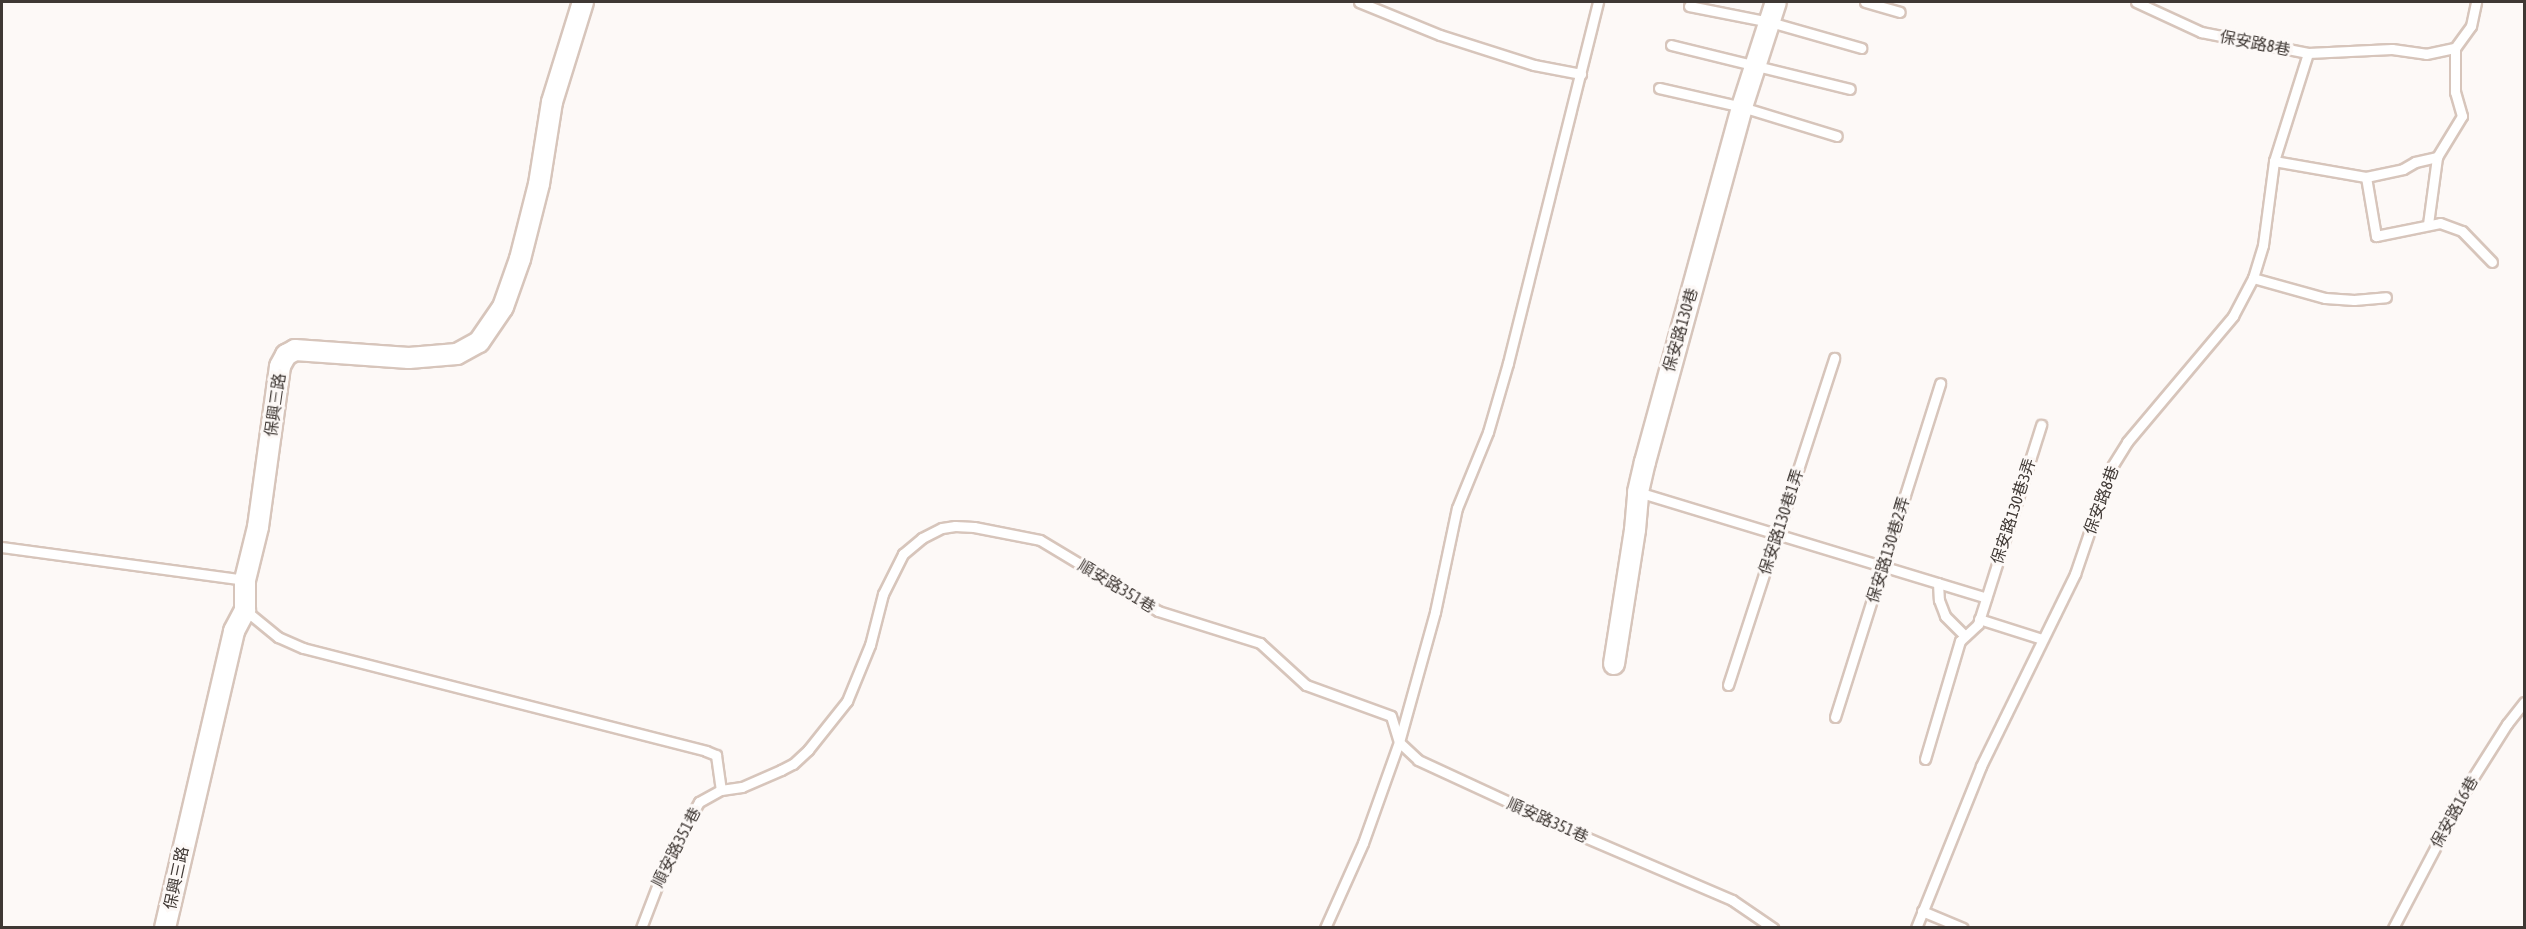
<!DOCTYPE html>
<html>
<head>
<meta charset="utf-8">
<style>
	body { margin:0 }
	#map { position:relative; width:2526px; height:929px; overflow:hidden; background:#fdf9f7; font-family:"Asap Condensed","Noto Sans TC",sans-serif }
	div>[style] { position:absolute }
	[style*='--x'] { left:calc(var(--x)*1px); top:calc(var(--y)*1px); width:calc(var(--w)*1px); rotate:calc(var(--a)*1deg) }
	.roads { filter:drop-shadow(2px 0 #d7c5bb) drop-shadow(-2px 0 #d7c5bb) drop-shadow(0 2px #d7c5bb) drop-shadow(0 -2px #d7c5bb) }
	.lane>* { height:9px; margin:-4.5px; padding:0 4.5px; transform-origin:4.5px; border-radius:4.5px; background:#fff }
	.street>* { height:20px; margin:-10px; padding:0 10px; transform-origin:10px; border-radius:10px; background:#fff }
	span { translate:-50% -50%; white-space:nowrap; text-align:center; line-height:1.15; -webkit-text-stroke:6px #fdf9f7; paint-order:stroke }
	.street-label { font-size:16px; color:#3f3834 }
	.frame { position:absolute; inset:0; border:3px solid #3f3834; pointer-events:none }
</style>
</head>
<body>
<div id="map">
	<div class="roads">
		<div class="lane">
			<div style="--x:1359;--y:2;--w:87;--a:22.2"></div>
			<div style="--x:1440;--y:35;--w:99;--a:17.7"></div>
			<div style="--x:1534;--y:65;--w:48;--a:10.8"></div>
			<div style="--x:1865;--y:2;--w:36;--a:16"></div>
			<div style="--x:2136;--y:2;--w:72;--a:24.8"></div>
			<div style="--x:2201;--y:32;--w:109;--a:11.1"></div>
			<div style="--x:2308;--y:53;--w:84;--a:-2.7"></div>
			<div style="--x:2392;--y:49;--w:34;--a:8"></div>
			<div style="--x:2426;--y:54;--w:30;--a:-12"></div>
			<div style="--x:1689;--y:6;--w:83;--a:11.2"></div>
			<div style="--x:1770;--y:22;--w:95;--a:15.9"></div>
			<div style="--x:1671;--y:45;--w:184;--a:13.8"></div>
			<div style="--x:1659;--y:88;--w:85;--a:12.9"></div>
			<div style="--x:1742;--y:107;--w:99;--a:17"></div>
			<div style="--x:2274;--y:161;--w:93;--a:9.9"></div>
			<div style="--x:2366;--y:177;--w:38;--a:-12"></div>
			<div style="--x:2403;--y:169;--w:14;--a:-30"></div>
			<div style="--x:2415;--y:162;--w:23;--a:-13"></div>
			<div style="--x:2366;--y:177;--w:60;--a:80.4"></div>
			<div style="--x:2376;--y:236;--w:65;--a:-11.5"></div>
			<div style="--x:2440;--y:223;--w:23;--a:20"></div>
			<div style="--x:2462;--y:231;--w:43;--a:45.9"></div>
			<div style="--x:2428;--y:224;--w:68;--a:-82.3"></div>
			<div style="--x:2437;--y:157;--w:48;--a:-58.6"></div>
			<div style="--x:2462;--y:116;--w:25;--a:-106"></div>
			<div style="--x:2455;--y:92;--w:44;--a:-90"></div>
			<div style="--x:2455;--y:48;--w:27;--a:-54"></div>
			<div style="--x:2471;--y:26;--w:25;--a:-78"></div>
			<div style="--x:2253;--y:278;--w:75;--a:15.5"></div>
			<div style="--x:2325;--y:298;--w:29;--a:4"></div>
			<div style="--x:2354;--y:300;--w:32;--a:-5"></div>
			<div style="--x:1638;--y:492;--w:364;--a:16.9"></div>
			<div style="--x:2;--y:547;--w:245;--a:7.7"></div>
			<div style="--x:1938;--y:583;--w:17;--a:87"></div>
			<div style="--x:1939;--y:600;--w:17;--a:69"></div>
			<div style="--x:1945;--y:616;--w:28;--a:45"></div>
			<div style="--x:245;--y:610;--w:43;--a:39.3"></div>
			<div style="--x:278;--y:637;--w:27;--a:24"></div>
			<div style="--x:303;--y:648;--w:416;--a:14.3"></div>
			<div style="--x:706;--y:751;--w:11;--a:22"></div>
			<div style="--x:716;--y:755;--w:35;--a:82"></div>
			<div style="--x:1979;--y:619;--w:66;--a:17.6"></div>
			<div style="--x:1728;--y:685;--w:344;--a:-72"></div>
			<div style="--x:1835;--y:717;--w:350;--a:-72.5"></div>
			<div style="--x:1925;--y:759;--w:123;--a:-73.5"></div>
			<div style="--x:1960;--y:641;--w:25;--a:-43"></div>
			<div style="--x:1978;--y:624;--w:209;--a:-72.4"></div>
			<div style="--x:1922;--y:911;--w:44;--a:22.5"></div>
			<div style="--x:641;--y:928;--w:78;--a:-69"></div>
			<div style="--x:669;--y:855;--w:61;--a:-60.5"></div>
			<div style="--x:699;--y:802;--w:25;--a:-29"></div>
			<div style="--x:721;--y:790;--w:21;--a:-8"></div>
			<div style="--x:742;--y:787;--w:43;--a:-23.6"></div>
			<div style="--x:781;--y:770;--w:13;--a:-27"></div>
			<div style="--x:793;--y:764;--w:21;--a:-43"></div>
			<div style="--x:808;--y:750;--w:63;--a:-51.5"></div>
			<div style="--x:847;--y:701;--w:61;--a:-67.7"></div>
			<div style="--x:870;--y:645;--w:53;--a:-75.7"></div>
			<div style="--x:883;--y:594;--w:45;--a:-63.4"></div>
			<div style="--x:903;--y:554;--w:25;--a:-40"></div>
			<div style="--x:922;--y:538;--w:22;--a:-27"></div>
			<div style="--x:942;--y:528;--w:13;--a:-9"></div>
			<div style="--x:955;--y:526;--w:19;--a:3"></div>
			<div style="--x:974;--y:527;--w:67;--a:11.1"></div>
			<div style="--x:1040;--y:540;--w:138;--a:31"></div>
			<div style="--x:1158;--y:611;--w:107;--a:17.4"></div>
			<div style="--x:1260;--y:643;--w:62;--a:42.4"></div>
			<div style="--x:1306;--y:685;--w:90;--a:20"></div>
			<div style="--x:1391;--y:716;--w:27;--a:73"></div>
			<div style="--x:1399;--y:742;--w:26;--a:43"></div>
			<div style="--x:1418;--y:760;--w:176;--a:24.8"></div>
			<div style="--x:1578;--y:834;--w:168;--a:23.2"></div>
			<div style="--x:1732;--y:900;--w:50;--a:34.3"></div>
			<div style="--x:1325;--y:928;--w:93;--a:-65.9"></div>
			<div style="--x:1363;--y:843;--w:107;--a:-70.4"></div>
			<div style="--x:1399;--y:742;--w:135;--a:-74.5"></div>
			<div style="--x:1435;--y:612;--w:106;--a:-78.1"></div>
			<div style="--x:1457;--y:508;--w:82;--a:-67.8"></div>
			<div style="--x:1488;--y:432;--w:72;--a:-73.8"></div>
			<div style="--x:1508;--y:363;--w:372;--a:-76"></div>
			<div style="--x:1916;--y:928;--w:175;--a:-68.1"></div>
			<div style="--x:1981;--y:766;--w:214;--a:-63.9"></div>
			<div style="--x:2075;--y:574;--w:112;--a:-71.2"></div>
			<div style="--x:2111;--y:468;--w:31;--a:-58"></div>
			<div style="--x:2127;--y:442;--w:165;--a:-49.9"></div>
			<div style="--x:2233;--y:316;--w:43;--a:-62.2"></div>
			<div style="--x:2253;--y:278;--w:34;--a:-73"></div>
			<div style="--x:2263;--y:245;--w:85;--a:-82.5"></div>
			<div style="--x:2274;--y:161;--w:113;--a:-72.5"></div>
			<div style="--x:2393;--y:928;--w:159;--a:-62.3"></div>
			<div style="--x:2467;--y:787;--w:75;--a:-57.6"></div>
			<div style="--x:2507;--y:724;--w:28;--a:-52"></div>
		</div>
		<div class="street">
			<div style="--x:1614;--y:664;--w:136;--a:-81.1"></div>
			<div style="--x:1635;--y:530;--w:38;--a:-85"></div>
			<div style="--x:1638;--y:492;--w:31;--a:-77"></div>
			<div style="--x:1645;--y:462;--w:368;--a:-74.7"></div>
			<div style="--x:1742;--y:107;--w:110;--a:-72.1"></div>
			<div style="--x:165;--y:928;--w:305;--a:-76.9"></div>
			<div style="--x:234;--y:631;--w:24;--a:-62"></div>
			<div style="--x:245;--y:610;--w:30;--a:-90"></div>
			<div style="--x:245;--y:580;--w:55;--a:-76.2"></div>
			<div style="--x:258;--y:527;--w:162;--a:-82.2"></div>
			<div style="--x:280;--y:366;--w:13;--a:-61"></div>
			<div style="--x:286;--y:355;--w:10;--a:-29"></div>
			<div style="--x:295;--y:350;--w:114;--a:4"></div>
			<div style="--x:409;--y:358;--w:48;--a:-4.8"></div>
			<div style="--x:457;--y:354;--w:25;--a:-29"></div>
			<div style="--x:479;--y:342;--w:42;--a:-55.6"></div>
			<div style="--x:503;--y:307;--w:51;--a:-70.5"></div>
			<div style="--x:520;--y:259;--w:77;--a:-75.8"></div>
			<div style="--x:539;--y:184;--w:83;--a:-81"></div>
			<div style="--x:552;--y:102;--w:105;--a:-72.8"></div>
		</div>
	</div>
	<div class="street-label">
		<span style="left:2255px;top:43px;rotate:11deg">保安路8巷</span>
		<span style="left:1680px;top:330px;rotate:-74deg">保安路130巷</span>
		<span style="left:275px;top:405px;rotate:-82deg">保興三路</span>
		<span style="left:2101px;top:500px;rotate:-70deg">保安路8巷</span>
		<span style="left:2013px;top:511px;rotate:-72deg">保安路130巷3弄</span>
		<span style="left:1781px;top:522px;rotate:-72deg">保安路130巷1弄</span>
		<span style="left:1888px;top:550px;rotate:-73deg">保安路130巷2弄</span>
		<span style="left:1117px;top:586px;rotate:31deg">順安路351巷</span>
		<span style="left:2454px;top:812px;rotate:-61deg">保安路16巷</span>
		<span style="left:1548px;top:820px;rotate:24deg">順安路351巷</span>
		<span style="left:676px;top:847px;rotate:-63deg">順安路351巷</span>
		<span style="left:176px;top:878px;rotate:-78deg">保興三路</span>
	</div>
	<div class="frame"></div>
</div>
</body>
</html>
